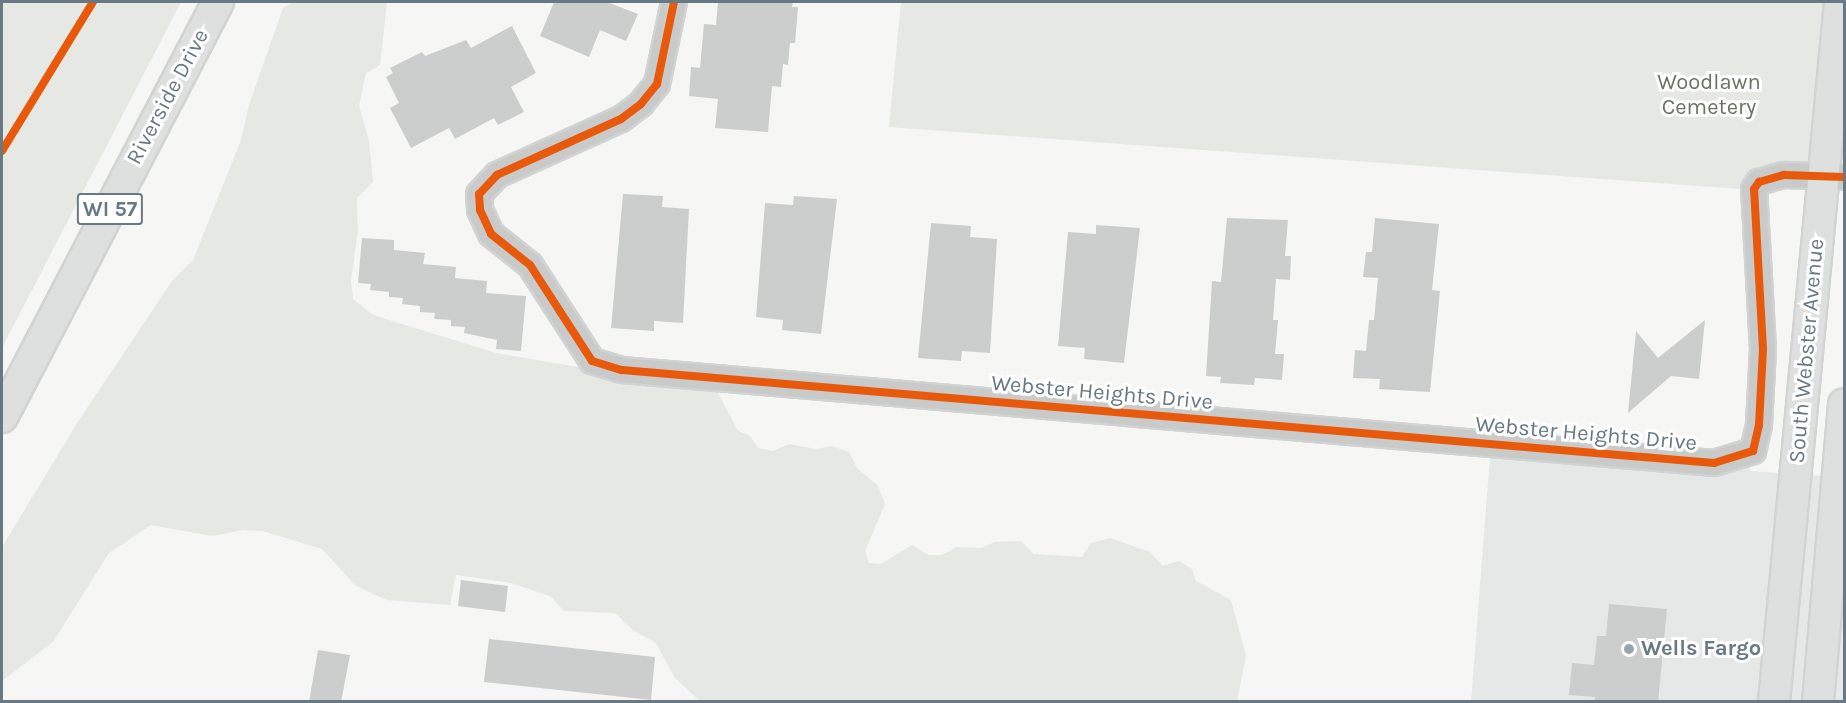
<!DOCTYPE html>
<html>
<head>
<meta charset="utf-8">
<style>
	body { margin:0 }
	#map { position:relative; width:1846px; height:703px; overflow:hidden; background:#f6f6f5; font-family:Karla,sans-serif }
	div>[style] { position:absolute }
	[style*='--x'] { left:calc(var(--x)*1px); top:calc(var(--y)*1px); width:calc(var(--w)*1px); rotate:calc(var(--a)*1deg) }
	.built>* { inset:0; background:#e6e8e8 }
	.green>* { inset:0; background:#e5e8e3 }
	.building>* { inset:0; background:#cccece }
	.roads { filter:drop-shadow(2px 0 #d2d3d3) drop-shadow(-2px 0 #d2d3d3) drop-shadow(0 2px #d2d3d3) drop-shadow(0 -2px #d2d3d3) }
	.minor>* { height:24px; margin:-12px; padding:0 12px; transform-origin:12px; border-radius:12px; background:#c9caca }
	.major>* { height:30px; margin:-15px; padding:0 15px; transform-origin:15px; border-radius:15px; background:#dedfdf }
	.cycleway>* { height:8px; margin:-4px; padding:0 4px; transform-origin:4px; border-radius:4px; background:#e8590c }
	.dots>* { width:16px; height:16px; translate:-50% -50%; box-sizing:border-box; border:3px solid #fff; border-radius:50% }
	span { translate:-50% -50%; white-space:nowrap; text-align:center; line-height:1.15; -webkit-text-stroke:6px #fff; paint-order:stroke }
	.shield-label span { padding:2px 4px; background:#fff; border:2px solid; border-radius:4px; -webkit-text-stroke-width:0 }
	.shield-label { font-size:21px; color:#687983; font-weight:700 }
	.park-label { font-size:22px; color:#677663 }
	.street-label { font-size:22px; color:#687983 }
	.poi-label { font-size:22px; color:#687983; font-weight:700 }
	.left { translate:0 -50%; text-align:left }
	.frame { position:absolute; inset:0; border:3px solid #687983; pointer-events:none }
</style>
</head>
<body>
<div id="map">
	<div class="built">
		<div style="clip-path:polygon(1844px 404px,1844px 701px,1471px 702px,1491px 444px,1742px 454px,1751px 471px,1837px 477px)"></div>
	</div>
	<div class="green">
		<div style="clip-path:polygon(2px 2px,181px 2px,2px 348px)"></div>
		<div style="clip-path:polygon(293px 2px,387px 2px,380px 65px,366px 73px,359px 106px,369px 141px,373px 182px,357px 198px,358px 231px,351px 281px,353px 299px,373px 315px,496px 353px,717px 391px,738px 431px,750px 436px,758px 448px,773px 451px,789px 444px,816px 449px,832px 446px,849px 452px,857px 468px,878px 486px,885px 504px,865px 551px,869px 563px,881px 564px,912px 545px,928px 555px,942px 555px,957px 547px,981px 548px,995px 542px,1021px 541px,1034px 554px,1082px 557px,1091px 543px,1110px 538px,1150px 552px,1163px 566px,1179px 561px,1192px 569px,1196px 581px,1231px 600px,1246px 656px,1237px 701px,700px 701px,675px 678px,656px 643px,634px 631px,615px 613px,564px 611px,550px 596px,511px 583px,456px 575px,450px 605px,387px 600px,356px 586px,322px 549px,263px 531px,243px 530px,212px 536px,151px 525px,109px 553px,53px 642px,2px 681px,2px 547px,81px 417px,172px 281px,193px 260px,241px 140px,249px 105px,283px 8px)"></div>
		<div style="clip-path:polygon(901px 2px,1844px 2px,1836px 163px,1770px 164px,1740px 189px,889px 127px)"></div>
	</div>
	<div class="building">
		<div style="clip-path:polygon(554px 2px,607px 2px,638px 14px,626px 41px,600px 30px,589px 57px,540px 36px)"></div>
		<div style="clip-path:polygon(718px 2px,793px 2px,792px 7px,798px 7px,795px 43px,790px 43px,788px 65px,783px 64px,781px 87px,772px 86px,768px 132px,715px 128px,718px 99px,689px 96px,691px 67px,700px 68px,704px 24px,716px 25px)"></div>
		<div style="clip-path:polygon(512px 26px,536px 73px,511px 87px,524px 112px,498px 125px,494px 118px,455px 139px,449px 128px,411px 148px,390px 108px,399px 103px,386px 77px,393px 73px,390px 68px,422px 52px,425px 56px,466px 40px,471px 48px)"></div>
		<div style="clip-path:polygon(623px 194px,663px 196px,662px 207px,689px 209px,683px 323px,654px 321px,654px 331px,611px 328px)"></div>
		<div style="clip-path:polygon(794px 196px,837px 199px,821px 334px,782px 330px,783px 320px,756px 317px,765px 203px,793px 205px)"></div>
		<div style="clip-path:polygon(1227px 218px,1288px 220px,1285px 256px,1291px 256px,1290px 280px,1276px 279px,1273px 320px,1278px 320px,1275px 354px,1284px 354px,1282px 380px,1255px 378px,1254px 385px,1220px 383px,1221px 377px,1206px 376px,1212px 281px,1221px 282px)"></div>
		<div style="clip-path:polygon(1375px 218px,1439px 224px,1432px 290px,1440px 291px,1430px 392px,1379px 389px,1380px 379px,1353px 378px,1355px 350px,1366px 351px,1369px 320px,1374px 320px,1378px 278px,1363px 277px,1366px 252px,1372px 252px)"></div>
		<div style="clip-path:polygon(931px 223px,971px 226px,970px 237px,997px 239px,990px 353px,962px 351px,961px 361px,918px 358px)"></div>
		<div style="clip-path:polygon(1096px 225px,1140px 228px,1124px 363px,1084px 359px,1085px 348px,1058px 346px,1068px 232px,1096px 234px)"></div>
		<div style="clip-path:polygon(362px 238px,394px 240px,394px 250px,425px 253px,423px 264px,456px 267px,455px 278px,487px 281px,486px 293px,526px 296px,521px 351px,496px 349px,497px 340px,464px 333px,465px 327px,451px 326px,451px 320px,434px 319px,435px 313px,420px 312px,420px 306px,402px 304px,403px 298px,389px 297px,389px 292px,370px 290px,371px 284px,358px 283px)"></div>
		<div style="clip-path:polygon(1705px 320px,1699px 379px,1671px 376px,1628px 413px,1636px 331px,1658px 358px)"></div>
		<div style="clip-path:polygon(461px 580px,508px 586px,505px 612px,458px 606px)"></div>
		<div style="clip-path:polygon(1609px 604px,1667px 609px,1658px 702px,1594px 702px,1595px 697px,1569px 695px,1572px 663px,1594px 665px,1597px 636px,1606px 636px)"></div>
		<div style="clip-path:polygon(489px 639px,655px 657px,651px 700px,484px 682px)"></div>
		<div style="clip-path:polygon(318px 650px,350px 655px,341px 702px,309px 702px)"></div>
	</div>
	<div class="roads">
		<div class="minor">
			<div style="--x:674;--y:2;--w:84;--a:101.7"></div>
			<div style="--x:657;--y:84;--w:26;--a:129"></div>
			<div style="--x:641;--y:104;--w:25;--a:143"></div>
			<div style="--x:621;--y:119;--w:136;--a:155.7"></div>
			<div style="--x:497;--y:175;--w:26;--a:133"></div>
			<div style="--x:479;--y:194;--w:16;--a:86"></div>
			<div style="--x:480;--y:210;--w:26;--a:65"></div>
			<div style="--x:491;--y:234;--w:50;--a:38.5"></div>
			<div style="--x:530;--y:265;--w:114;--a:57.1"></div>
			<div style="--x:592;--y:361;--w:31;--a:17"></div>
			<div style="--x:622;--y:370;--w:1096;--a:4.87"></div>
			<div style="--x:1714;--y:463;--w:41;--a:-17.1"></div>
			<div style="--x:1753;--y:451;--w:27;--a:-77"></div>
			<div style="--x:1759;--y:425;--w:76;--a:-87"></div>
			<div style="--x:1763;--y:349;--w:160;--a:-93.2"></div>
			<div style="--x:1754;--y:189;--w:9;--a:-54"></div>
			<div style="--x:1759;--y:182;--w:26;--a:-16"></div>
			<div style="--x:1784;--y:175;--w:60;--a:1.9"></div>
		</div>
		<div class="major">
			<div style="--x:2;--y:417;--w:468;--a:-62.5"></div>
			<div style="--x:1774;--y:702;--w:703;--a:-84.61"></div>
			<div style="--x:1818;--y:702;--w:299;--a:-85"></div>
		</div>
	</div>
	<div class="cycleway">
		<div style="--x:674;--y:2;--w:84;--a:101.7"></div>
		<div style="--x:657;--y:84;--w:26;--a:129"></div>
		<div style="--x:641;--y:104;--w:25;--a:143"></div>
		<div style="--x:621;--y:119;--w:136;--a:155.7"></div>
		<div style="--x:497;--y:175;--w:26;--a:133"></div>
		<div style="--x:479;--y:194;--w:16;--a:86"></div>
		<div style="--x:480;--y:210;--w:26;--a:65"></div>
		<div style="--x:491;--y:234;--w:50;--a:38.5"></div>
		<div style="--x:530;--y:265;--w:114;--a:57.1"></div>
		<div style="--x:592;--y:361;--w:31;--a:17"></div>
		<div style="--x:622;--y:370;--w:1096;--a:4.87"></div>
		<div style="--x:1714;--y:463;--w:41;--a:-17.1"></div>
		<div style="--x:1753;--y:451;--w:27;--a:-77"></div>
		<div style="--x:1759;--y:425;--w:76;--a:-87"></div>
		<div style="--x:1763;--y:349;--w:160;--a:-93.2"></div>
		<div style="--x:1754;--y:189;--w:9;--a:-54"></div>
		<div style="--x:1759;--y:182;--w:26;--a:-16"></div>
		<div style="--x:1784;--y:175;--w:60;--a:1.9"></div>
		<div style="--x:2;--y:151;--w:175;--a:-58.6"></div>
	</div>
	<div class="dots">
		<div style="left:1629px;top:649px;background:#9aa5ab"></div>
	</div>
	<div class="shield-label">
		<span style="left:110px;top:209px">WI 57</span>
	</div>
	<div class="park-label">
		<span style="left:1709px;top:95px">Woodlawn<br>Cemetery</span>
	</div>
	<div class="street-label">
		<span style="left:168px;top:97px;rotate:-62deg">Riverside Drive</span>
		<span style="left:1807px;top:351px;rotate:-85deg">South Webster Avenue</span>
		<span style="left:1102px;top:393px;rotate:5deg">Webster Heights Drive</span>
		<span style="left:1586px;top:434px;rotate:5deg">Webster Heights Drive</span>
	</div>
	<div class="poi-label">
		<span class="left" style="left:1641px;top:649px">Wells Fargo</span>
	</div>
	<div class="frame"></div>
</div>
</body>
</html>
